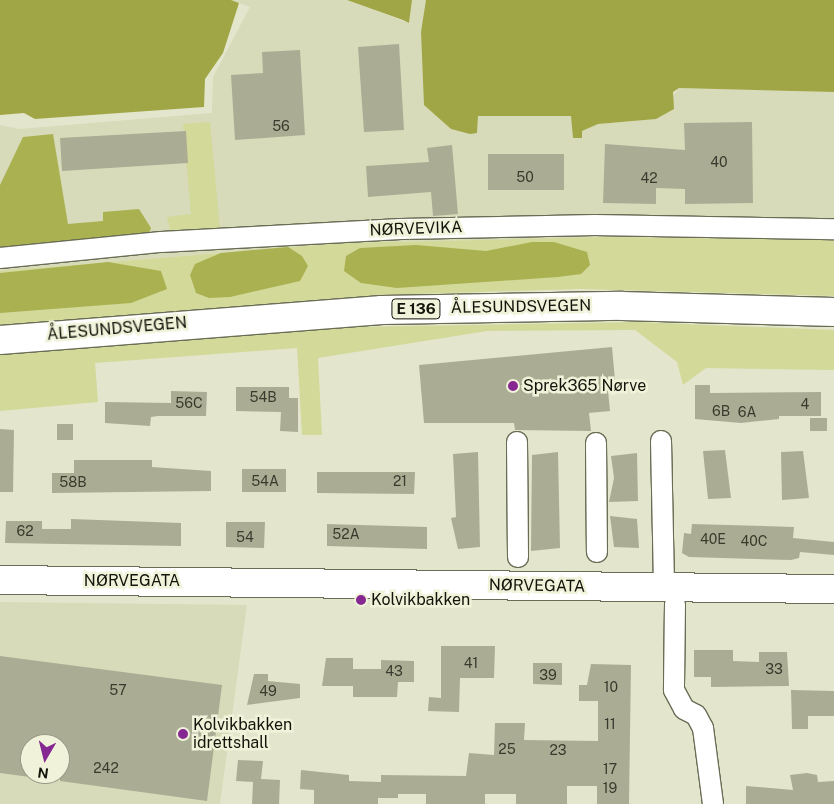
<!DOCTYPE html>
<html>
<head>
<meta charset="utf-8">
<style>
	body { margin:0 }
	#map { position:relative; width:834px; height:804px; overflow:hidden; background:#e3e6cc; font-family:"Public Sans",sans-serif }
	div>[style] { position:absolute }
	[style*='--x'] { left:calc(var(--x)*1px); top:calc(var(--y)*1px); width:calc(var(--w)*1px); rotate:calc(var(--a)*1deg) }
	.built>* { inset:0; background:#d7dbb9 }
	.green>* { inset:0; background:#d2d999 }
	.forest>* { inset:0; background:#aab151 }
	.water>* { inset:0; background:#a0a646 }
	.building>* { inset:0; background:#aaad94 }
	.roads { filter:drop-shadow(1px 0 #6a6d56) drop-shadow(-1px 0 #6a6d56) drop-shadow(0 1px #6a6d56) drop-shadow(0 -1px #6a6d56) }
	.street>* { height:20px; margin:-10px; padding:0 10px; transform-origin:10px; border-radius:10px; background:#fff }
	.primary>* { height:28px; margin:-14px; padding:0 14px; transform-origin:14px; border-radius:14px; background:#fff }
	.highway>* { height:28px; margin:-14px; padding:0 14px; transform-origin:14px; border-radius:14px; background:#fff }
	.dots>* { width:14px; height:14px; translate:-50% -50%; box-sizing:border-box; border:2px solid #f0f3d9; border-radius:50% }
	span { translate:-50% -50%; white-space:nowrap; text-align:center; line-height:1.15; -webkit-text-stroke:5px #f0f3d9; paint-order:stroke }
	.number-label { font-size:14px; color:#393a2d }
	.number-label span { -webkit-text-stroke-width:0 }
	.shield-label span { padding:1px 4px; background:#f0f3d9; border:1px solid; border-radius:4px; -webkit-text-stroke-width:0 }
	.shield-label { font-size:15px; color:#13140b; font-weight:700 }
	.street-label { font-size:16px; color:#13140b }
	.poi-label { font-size:16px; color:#13140b }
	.left { translate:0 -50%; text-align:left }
	.north { position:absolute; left:20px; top:734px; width:50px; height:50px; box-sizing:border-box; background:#f0f3d9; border:1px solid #989a87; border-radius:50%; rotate:188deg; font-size:14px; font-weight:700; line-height:20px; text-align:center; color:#13140b }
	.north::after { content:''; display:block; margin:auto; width:18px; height:22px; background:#862892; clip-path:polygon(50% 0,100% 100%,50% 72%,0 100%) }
</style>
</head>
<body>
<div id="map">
	<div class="built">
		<div style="clip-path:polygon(231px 0,347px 0,409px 23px,412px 0,426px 0,444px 122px,451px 129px,477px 133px,478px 116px,572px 116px,573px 138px,582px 138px,582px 131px,598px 124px,655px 119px,679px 88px,834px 92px,834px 240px,606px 237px,343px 243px,0 271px,0 125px,20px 129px,212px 113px,213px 77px,250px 7px)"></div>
		<div style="clip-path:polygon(evenodd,0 602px,247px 605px,220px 804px,0 804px,0 602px,30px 744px,60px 744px,60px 774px,30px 774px,30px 744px)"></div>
	</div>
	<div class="green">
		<div style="clip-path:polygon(210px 122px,220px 229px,171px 234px,167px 217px,191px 214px,183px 124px)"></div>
		<div style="clip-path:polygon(606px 237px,834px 240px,834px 296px,579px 289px,384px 295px,0 326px,0 271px,343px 243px)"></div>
		<div style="clip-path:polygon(635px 322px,834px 330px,834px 370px,706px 368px,683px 385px,677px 362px,635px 330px,487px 331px,318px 358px,322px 435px,302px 435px,297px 348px,95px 363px,98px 402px,0 411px,0 355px,291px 328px)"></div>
	</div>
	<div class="forest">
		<div style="clip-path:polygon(53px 134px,68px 224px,103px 221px,103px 212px,139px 209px,151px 228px,148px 237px,0 250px,0 185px,23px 137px)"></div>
		<div style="clip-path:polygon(532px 242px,554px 242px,587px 252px,590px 265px,581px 274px,558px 277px,397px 288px,361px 283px,344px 271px,346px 256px,360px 248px,416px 245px,486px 251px)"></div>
		<div style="clip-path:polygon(288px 247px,302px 256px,308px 266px,300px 281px,230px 297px,209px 298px,196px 293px,190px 275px,195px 264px,221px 253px)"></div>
		<div style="clip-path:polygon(108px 262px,161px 271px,167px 289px,131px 303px,0 313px,0 273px)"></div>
	</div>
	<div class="water">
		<div style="clip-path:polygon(0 0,231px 0,239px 3px,223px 53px,205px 79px,204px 107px,35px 119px,24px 113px,0 115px)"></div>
		<div style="clip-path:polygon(347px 0,412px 0,409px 23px,403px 20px)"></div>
		<div style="clip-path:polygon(426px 0,834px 0,834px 92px,679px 88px,673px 92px,674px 109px,656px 119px,598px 124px,582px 131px,582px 138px,573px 138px,571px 116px,478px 116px,477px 133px,470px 134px,451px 129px,424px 105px,421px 32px)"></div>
	</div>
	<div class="building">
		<div style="clip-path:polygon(399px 44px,404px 130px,364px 132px,358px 47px)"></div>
		<div style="clip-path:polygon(300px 50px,305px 135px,235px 140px,231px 75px,263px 73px,262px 52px)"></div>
		<div style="clip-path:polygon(752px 122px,753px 203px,685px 204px,685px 189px,656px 188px,656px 204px,603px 203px,605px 144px,685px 150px,684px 123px)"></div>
		<div style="clip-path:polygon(186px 131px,188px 163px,62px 171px,60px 138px)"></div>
		<div style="clip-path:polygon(452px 145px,458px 214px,433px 216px,431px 192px,368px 197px,366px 166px,429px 162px,427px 148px)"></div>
		<div style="clip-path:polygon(488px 154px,564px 154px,564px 190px,488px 190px)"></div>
		<div style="clip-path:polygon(612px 347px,615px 380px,607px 381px,610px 411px,589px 413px,591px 431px,515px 430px,514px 423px,424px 423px,419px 365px)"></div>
		<div style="clip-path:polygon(695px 385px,710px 385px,710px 393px,821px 392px,821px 416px,779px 416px,779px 419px,741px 423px,695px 419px)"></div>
		<div style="clip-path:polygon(236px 387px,289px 387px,289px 398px,298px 398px,298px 432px,280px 431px,281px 412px,236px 411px)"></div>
		<div style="clip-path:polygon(171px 391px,207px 392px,206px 416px,158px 416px,151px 417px,150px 426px,105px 423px,105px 402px,171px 403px)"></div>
		<div style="clip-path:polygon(810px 418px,827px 418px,827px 431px,810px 431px)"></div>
		<div style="clip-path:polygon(57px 424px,73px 424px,73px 440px,57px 440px)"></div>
		<div style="clip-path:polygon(0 429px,14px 430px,13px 492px,0 492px)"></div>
		<div style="clip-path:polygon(725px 450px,731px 498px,708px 499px,703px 451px)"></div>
		<div style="clip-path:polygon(803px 451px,809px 498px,782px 500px,781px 452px)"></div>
		<div style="clip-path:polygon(478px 452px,480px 547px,458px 549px,451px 518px,456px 517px,453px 454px)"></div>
		<div style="clip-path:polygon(558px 452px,560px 548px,531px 551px,532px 455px)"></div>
		<div style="clip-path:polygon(637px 453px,638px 501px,609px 502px,614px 478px,611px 456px)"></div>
		<div style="clip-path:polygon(74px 460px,152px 460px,152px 467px,211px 471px,211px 491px,52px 493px,52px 473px,74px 473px)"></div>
		<div style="clip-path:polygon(242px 469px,286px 469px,286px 492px,242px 492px)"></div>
		<div style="clip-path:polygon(317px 472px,415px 472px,414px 494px,317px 493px)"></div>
		<div style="clip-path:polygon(610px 516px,637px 519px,639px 548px,614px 547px)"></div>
		<div style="clip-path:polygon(71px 519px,181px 523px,181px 546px,5px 543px,6px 521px,42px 521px,42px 529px,71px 529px)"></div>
		<div style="clip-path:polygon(226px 522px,265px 522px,264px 548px,226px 547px)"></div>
		<div style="clip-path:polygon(327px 524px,427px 527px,427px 549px,327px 546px)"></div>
		<div style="clip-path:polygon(692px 524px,794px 527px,793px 538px,834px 542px,834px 555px,800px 552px,799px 558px,791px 560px,689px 557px,682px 553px,684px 533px,691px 534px)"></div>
		<div style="clip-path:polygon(441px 646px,495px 646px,494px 678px,460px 678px,459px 712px,428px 711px,429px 697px,441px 698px)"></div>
		<div style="clip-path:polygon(694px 650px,733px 650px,733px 661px,759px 662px,759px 652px,787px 652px,789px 686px,711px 687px,711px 677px,694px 677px)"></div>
		<div style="clip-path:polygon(0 656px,222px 685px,207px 801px,60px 781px,60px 744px,30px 744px,30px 777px,0 773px)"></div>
		<div style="clip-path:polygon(326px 658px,353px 658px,353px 669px,381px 669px,381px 660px,414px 661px,414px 682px,398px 682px,397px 697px,353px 697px,353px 686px,322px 686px)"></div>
		<div style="clip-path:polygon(533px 663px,562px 663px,562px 685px,533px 684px)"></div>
		<div style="clip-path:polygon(591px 664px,631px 665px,629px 804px,597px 804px,597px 786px,567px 786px,567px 804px,516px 804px,516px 794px,485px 794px,485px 804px,426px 804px,426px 794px,398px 794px,398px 798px,378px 798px,378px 804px,314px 804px,314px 790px,300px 789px,301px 770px,349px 775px,349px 781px,381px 782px,381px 775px,466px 776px,469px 753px,494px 755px,495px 723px,525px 723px,524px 740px,598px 741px,598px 701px,579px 701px,579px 685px,587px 685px)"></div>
		<div style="clip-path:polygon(254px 674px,268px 674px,268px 681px,300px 684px,300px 698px,247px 705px)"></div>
		<div style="clip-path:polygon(791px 690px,834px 691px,834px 716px,808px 716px,808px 729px,792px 729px)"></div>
		<div style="clip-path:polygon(238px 760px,263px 761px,261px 779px,280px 780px,279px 804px,252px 804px,253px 782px,236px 781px)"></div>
		<div style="clip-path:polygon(807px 773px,817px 775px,818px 782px,834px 781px,834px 804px,746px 804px,746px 786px,793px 790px,790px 775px)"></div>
	</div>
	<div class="roads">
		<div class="street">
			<div style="--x:0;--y:258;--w:162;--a:-5.7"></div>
			<div style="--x:161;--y:242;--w:240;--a:-3.1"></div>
			<div style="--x:401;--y:229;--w:194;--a:-1.2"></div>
			<div style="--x:595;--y:225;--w:239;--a:1"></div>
			<div style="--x:661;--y:441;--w:146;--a:88.8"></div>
			<div style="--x:517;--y:442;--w:115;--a:89.5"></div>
			<div style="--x:596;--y:443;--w:109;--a:89.5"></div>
			<div style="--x:675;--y:604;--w:86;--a:90.7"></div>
			<div style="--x:674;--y:690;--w:21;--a:62"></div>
			<div style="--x:684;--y:709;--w:13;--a:27"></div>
			<div style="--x:696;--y:715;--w:15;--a:62"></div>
			<div style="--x:703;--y:728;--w:77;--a:82.5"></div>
		</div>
		<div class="primary">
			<div style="--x:0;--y:580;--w:834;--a:0.62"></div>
		</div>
		<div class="highway">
			<div style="--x:0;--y:340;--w:383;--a:-4.5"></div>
			<div style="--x:382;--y:310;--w:240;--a:-1"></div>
			<div style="--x:622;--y:306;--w:212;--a:1.6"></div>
		</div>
	</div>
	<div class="dots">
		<div style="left:513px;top:386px;background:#862892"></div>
		<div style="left:361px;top:600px;background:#862892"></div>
		<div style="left:183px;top:734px;background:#862892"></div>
	</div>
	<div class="number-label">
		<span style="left:281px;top:126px">56</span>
		<span style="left:719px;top:162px">40</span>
		<span style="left:525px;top:177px">50</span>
		<span style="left:649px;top:178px">42</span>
		<span style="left:263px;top:397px">54B</span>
		<span style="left:189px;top:403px">56C</span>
		<span style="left:805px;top:404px">4</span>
		<span style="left:721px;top:411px">6B</span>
		<span style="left:747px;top:412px">6A</span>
		<span style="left:265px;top:481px">54A</span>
		<span style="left:400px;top:481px">21</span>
		<span style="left:73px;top:482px">58B</span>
		<span style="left:25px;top:531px">62</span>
		<span style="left:346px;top:534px">52A</span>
		<span style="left:245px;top:537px">54</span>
		<span style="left:713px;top:539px">40E</span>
		<span style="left:754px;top:541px">40C</span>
		<span style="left:471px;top:663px">41</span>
		<span style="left:774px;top:669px">33</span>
		<span style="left:394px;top:671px">43</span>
		<span style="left:548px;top:675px">39</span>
		<span style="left:611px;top:687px">10</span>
		<span style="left:118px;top:690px">57</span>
		<span style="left:268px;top:691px">49</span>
		<span style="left:610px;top:724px">11</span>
		<span style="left:507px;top:749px">25</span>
		<span style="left:558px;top:750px">23</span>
		<span style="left:106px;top:768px">242</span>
		<span style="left:610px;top:769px">17</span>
		<span style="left:610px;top:788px">19</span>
	</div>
	<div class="shield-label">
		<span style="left:416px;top:309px">E 136</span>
	</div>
	<div class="street-label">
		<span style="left:416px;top:229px;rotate:-2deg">NØRVEVIKA</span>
		<span style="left:521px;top:307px;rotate:-1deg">ÅLESUNDSVEGEN</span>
		<span style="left:117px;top:329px;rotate:-5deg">ÅLESUNDSVEGEN</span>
		<span style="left:132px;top:581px">NØRVEGATA</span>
		<span style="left:537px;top:586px;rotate:1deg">NØRVEGATA</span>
	</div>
	<div class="poi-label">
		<span class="left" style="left:523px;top:386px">Sprek365 Nørve</span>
		<span class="left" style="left:371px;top:600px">Kolvikbakken</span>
		<span class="left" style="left:193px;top:734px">Kolvikbakken<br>idrettshall</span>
	</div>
	<div class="north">N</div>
</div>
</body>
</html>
